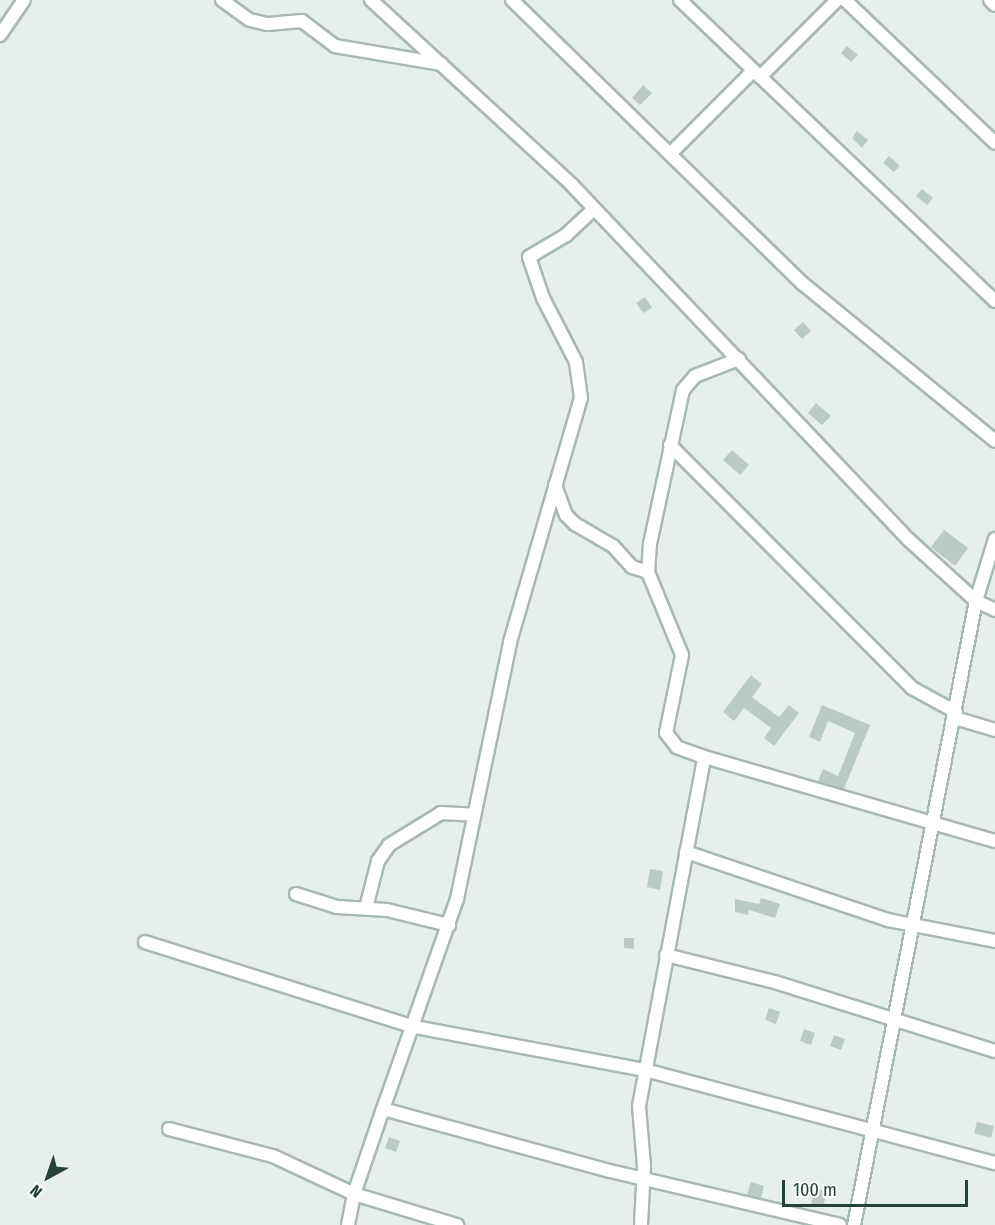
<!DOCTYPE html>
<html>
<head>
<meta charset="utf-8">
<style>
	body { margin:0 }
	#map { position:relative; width:995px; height:1225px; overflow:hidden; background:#e6efeb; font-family:"Fira Sans Condensed",sans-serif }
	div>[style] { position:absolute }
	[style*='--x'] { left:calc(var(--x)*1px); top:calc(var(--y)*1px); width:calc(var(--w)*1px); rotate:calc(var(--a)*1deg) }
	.building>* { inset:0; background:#bbcac4 }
	.roads { filter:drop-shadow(2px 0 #a8b8b2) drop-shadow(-2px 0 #a8b8b2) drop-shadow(0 2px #a8b8b2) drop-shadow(0 -2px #a8b8b2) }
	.street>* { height:12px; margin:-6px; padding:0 6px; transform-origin:6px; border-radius:6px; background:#fff }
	span { translate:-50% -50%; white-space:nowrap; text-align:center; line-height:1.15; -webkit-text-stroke:4.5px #f7fbf9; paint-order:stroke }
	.north { position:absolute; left:18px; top:1147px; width:60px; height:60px; -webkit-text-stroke:4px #f7fbf9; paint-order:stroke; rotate:220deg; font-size:16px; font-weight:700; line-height:24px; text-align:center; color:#24423a }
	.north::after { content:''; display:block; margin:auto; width:21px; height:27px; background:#24423a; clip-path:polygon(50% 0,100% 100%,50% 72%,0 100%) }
	.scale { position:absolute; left:782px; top:1180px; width:186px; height:27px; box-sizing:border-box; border:3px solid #24423a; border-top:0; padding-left:8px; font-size:18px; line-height:21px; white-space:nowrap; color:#24423a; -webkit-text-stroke:4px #f7fbf9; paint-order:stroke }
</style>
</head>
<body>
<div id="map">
	<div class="building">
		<div style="clip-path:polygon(847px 46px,858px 55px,851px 62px,841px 53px)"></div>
		<div style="clip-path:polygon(643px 85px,652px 93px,640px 105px,632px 98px)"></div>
		<div style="clip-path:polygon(857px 131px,868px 140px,862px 148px,852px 138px)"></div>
		<div style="clip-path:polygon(889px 156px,900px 166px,894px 172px,883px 163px)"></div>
		<div style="clip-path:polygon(922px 189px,933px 198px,927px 205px,916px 196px)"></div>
		<div style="clip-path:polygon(645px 297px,652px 308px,643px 313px,636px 303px)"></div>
		<div style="clip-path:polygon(803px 322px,811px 331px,802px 339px,794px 330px)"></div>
		<div style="clip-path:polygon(816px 403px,831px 416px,822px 425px,808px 413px)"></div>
		<div style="clip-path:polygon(732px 450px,749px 465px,740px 475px,723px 460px)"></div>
		<div style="clip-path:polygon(944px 530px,968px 548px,955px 566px,931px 547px)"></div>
		<div style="clip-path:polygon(751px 675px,762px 684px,752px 697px,779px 717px,789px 705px,799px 713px,774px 746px,764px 738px,771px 728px,744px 708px,734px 721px,723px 712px)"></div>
		<div style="clip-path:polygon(822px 705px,870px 725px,844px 789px,818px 781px,823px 769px,838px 776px,855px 733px,828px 721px,820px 742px,809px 737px)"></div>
		<div style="clip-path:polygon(650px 869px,663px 871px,660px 890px,647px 887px)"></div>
		<div style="clip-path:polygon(761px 898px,780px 904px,775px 918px,749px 910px,748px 915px,735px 912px,735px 899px,759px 904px)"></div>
		<div style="clip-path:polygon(624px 938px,634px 938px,634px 949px,624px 948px)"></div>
		<div style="clip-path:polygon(769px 1008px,780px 1012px,776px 1024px,765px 1020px)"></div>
		<div style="clip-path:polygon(804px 1029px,815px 1033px,811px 1045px,800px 1041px)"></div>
		<div style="clip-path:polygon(834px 1035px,845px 1039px,841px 1050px,830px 1046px)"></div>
		<div style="clip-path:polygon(977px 1122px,994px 1126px,991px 1138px,974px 1133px)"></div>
		<div style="clip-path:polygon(389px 1137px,400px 1141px,396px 1152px,385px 1148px)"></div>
		<div style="clip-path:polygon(751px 1182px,764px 1186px,761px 1198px,747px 1195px)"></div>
		<div style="clip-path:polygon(815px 1188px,827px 1191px,823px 1207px,811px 1204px)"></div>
	</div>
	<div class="roads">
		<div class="street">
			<div style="--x:222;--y:0;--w:34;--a:36"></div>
			<div style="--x:250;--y:20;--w:18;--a:13"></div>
			<div style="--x:268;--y:24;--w:34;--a:-5"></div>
			<div style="--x:302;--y:21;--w:41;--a:37.1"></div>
			<div style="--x:335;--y:46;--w:108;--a:9.6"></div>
			<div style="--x:371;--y:0;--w:272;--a:42.6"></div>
			<div style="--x:571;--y:184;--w:491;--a:46.5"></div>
			<div style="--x:909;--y:540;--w:91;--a:42.3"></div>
			<div style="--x:976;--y:601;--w:21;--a:25"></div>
			<div style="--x:512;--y:0;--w:405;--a:44.3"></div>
			<div style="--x:802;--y:283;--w:249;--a:39.3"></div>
			<div style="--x:680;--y:0;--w:436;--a:43.7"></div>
			<div style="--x:845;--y:0;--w:207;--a:43.6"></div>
			<div style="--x:990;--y:0;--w:7;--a:45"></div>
			<div style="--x:0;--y:35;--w:42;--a:-55.6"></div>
			<div style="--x:760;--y:77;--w:109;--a:-45"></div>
			<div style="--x:670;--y:154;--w:117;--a:-45"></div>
			<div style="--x:670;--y:445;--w:343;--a:45.1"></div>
			<div style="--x:912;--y:688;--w:50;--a:28.6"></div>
			<div style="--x:555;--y:485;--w:32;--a:70"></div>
			<div style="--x:566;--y:515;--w:13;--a:45"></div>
			<div style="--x:575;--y:524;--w:44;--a:30.1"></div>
			<div style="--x:613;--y:546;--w:28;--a:48"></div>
			<div style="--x:632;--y:567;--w:17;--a:17"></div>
			<div style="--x:955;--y:718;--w:42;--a:16.7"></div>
			<div style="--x:704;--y:757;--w:29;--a:-160"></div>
			<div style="--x:677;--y:747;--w:18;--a:-128"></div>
			<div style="--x:666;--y:733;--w:80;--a:-78.4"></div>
			<div style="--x:682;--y:655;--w:90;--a:-112.3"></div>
			<div style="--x:648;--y:572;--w:28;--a:-86"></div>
			<div style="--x:650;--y:544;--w:157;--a:-77.9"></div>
			<div style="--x:683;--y:390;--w:18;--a:-49"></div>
			<div style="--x:695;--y:376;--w:47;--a:-21.1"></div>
			<div style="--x:686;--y:852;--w:213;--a:18.6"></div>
			<div style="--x:888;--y:920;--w:109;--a:11.1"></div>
			<div style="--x:296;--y:894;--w:43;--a:17.6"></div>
			<div style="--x:337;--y:907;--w:50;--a:3.4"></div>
			<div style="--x:387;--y:910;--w:64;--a:13.6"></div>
			<div style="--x:366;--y:908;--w:49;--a:-75.7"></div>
			<div style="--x:378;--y:861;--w:19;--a:-55"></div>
			<div style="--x:389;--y:845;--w:61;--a:-31.6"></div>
			<div style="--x:441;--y:813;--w:33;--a:3"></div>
			<div style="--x:145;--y:942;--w:283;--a:17.5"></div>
			<div style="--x:415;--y:1027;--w:234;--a:10.6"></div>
			<div style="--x:645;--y:1070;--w:362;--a:14.9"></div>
			<div style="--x:666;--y:955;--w:115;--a:14"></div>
			<div style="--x:778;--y:983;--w:227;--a:17.4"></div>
			<div style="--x:383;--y:1109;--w:223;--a:-70.6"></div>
			<div style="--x:457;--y:899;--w:262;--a:-78.3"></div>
			<div style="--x:510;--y:642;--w:254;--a:-73.8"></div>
			<div style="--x:581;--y:398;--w:36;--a:-98"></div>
			<div style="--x:576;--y:362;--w:72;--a:-117.3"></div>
			<div style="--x:543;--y:298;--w:43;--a:-108.9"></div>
			<div style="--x:529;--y:257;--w:43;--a:-30.7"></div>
			<div style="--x:566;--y:235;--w:38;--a:-43"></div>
			<div style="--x:169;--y:1129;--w:107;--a:14.6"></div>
			<div style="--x:273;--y:1156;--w:89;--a:25.1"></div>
			<div style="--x:354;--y:1194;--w:108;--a:16.8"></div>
			<div style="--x:348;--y:1225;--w:32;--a:-79"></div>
			<div style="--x:354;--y:1194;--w:90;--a:-71.2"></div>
			<div style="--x:383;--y:1109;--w:235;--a:15.3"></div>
			<div style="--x:610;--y:1171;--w:236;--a:13.2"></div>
			<div style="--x:641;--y:1225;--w:59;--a:-87.1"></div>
			<div style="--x:644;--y:1166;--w:60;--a:-94.8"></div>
			<div style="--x:639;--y:1106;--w:355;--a:-79.4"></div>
			<div style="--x:704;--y:757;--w:303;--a:16.1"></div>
			<div style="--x:854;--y:1225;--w:636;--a:-78.94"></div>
			<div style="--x:976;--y:601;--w:65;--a:-73"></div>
		</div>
	</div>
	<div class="north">N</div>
	<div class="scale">100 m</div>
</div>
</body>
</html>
